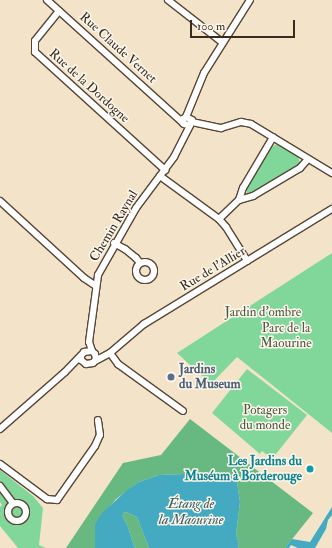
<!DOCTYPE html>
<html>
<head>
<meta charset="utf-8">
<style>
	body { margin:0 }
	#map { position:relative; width:332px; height:548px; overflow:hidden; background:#f3e4c9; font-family:"IM FELL Double Pica",serif }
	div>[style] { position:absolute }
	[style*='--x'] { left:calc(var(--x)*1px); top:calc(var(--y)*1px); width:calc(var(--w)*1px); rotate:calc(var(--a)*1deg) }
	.green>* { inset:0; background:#81d79a }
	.forest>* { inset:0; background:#68b882 }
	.water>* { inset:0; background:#43aac2 }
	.roads { filter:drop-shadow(1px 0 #574638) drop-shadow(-1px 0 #574638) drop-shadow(0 1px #574638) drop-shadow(0 -1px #574638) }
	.street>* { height:6px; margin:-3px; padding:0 3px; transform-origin:3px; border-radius:3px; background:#fff }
	.street>.ring { margin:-3px; padding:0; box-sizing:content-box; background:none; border:6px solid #fff; border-radius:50% }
	.dots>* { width:11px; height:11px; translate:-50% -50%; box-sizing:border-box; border:2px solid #fbf7ec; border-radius:50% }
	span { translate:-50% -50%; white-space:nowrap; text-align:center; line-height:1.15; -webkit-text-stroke:3px #fbf7ec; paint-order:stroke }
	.street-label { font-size:13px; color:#3b2a1e }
	.park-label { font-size:13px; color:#4c553d }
	.service-label { font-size:13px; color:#4e5e75; font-weight:700 }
	.left { translate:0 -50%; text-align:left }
	.culture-label { font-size:13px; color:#0d838f; font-weight:700 }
	.right { translate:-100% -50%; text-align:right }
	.water-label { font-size:14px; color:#3e5d60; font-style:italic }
	.scale { position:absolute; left:190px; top:20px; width:105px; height:18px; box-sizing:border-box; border:2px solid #3b2a1e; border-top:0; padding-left:5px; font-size:12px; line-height:14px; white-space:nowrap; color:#3b2a1e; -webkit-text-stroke:3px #fbf7ec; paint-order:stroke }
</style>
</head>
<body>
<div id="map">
	<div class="green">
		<div style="clip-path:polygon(277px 144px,298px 156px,300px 164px,252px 194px,247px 193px,246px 189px,271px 147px)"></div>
		<div style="clip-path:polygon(332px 253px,332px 433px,237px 357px,211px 384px,177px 353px)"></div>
		<div style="clip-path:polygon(247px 369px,307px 415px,272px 459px,262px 451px,260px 454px,212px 413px)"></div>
		<div style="clip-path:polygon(0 470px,33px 496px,43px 508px,39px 545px,46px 548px,18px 548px,0 526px,0 507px,2px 505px,0 502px)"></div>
	</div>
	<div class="forest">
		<div style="clip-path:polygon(190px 419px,313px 513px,285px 548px,238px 548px,239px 544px,236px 534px,240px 502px,237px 482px,233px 476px,183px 474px,159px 475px,139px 482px,116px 499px,95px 524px,95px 548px,66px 548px,123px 463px,161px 455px)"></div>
		<div style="clip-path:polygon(126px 512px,137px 517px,149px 548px,136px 548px,134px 546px,128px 527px,122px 515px,122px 513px)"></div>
	</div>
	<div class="water">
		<div style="clip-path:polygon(183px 474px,233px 476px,237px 482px,240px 502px,236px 534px,239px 544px,238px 548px,149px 548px,137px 517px,126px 512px,123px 513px,122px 515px,128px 527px,134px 546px,136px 548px,95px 548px,95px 524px,102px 513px,126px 491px,139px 482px,159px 475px)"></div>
		<div style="clip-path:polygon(332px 507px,332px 515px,328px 520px,326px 529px,315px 548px,298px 548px,291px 545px,289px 548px,285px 548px,292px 539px,310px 542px)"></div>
	</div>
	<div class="roads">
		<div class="street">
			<div style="--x:47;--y:0;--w:185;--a:42.1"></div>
			<div style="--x:184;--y:124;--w:6;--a:9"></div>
			<div style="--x:190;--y:125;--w:5;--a:-68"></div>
			<div style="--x:192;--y:120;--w:7;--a:-153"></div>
			<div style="--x:186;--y:117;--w:4;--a:146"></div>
			<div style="--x:183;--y:119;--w:4;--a:90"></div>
			<div style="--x:168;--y:0;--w:68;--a:37.9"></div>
			<div style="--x:59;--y:11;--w:38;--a:129"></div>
			<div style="--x:35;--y:41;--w:11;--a:90"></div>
			<div style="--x:35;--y:52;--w:176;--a:42.2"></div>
			<div style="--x:186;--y:117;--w:48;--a:-67.8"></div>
			<div style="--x:204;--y:73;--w:86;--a:-57.8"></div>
			<div style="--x:192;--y:122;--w:30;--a:12"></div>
			<div style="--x:221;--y:128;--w:21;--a:-17"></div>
			<div style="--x:241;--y:122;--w:10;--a:11"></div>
			<div style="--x:251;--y:124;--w:95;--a:31.2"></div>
			<div style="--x:160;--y:176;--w:73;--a:36.1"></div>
			<div style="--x:219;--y:219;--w:11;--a:49"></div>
			<div style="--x:226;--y:227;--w:40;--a:58"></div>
			<div style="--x:239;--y:200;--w:15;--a:-16"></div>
			<div style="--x:253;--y:196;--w:55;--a:-30.8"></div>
			<div style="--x:300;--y:168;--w:12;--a:-48"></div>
			<div style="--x:0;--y:201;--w:114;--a:42.5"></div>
			<div style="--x:84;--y:278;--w:14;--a:34"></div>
			<div style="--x:219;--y:219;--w:28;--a:-44"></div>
			<div style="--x:239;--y:200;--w:13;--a:-72"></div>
			<div style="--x:243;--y:188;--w:59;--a:-59.5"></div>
			<div style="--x:114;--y:243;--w:13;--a:29"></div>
			<div style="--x:125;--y:249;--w:14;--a:39"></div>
			<div style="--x:136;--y:258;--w:6;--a:51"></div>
			<div class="ring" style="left:136px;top:262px;width:12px;height:12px"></div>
			<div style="--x:92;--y:351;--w:9;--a:-108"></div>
			<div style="--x:89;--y:342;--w:68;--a:-82.3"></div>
			<div style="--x:98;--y:275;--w:77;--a:-60.4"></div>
			<div style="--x:136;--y:208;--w:64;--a:-53.3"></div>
			<div style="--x:174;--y:157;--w:36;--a:-63"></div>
			<div style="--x:110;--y:353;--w:14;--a:54"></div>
			<div style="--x:118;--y:364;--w:80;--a:35.9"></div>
			<div style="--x:95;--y:361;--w:17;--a:-28"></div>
			<div style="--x:110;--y:353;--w:45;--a:-40.5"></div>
			<div style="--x:144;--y:324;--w:220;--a:-31.5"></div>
			<div style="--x:0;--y:429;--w:86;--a:-41.2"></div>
			<div style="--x:65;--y:372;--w:28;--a:-46"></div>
			<div style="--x:84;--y:352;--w:8;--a:-7"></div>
			<div style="--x:92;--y:351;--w:4;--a:45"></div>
			<div style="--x:95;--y:354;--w:5;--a:79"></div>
			<div style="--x:96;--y:359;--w:5;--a:127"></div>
			<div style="--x:93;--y:363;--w:7;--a:172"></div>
			<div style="--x:86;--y:364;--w:6;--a:-141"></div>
			<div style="--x:81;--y:360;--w:4;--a:-90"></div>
			<div style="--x:0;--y:464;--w:59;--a:36.7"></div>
			<div style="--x:47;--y:499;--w:10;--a:6"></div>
			<div style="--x:57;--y:500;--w:66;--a:-54.9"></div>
			<div style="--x:95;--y:446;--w:12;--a:-66"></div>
			<div style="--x:100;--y:435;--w:15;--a:-98"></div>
			<div style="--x:0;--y:486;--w:21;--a:53"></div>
			<div class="ring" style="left:8px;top:503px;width:12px;height:12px"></div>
		</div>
	</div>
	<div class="dots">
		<div style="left:171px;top:377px;background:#5c6f8a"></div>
		<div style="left:310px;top:469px;background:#0f9aa8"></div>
	</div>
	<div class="street-label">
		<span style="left:118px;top:48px;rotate:42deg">Rue Claude Vernet</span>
		<span style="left:89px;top:86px;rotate:42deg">Rue de la Dordogne</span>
		<span style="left:114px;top:226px;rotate:-59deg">Chemin Raynal</span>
		<span style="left:213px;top:269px;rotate:-31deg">Rue de l'Allier</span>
	</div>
	<div class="park-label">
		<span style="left:263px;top:312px">Jardin d'ombre</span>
		<span style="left:286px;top:336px">Parc de la<br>Maourine</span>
		<span style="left:265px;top:418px">Potagers<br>du monde</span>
	</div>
	<div class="service-label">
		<span class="left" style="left:179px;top:377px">Jardins<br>du Museum</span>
	</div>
	<div class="culture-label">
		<span class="right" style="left:302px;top:469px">Les Jardins du<br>Muséum à Borderouge</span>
	</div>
	<div class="water-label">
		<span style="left:191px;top:512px">Étang de<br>la Maourine</span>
	</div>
	<div class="scale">100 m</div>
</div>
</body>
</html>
